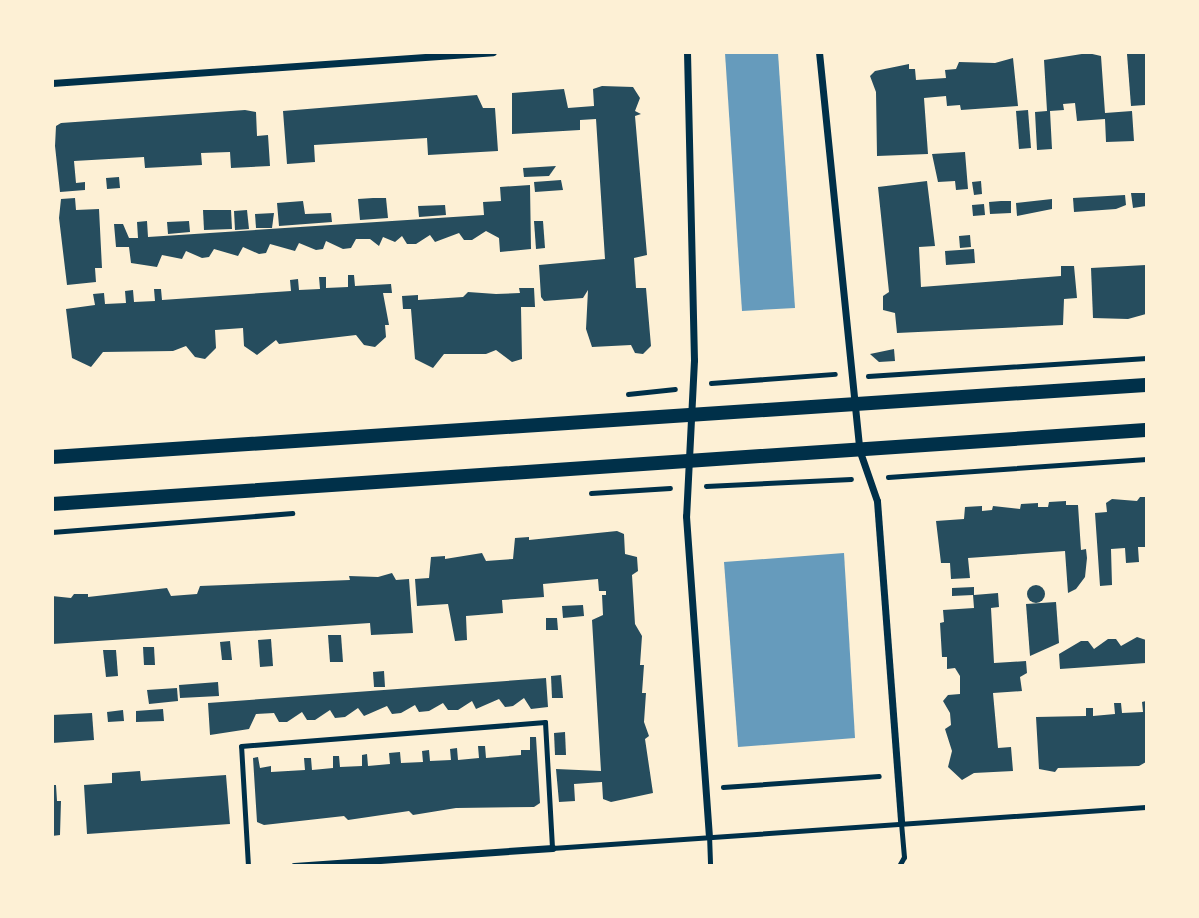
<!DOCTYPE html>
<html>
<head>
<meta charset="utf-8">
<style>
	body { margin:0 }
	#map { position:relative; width:1199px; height:918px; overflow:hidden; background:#fdf0d5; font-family:"DejaVu Sans",sans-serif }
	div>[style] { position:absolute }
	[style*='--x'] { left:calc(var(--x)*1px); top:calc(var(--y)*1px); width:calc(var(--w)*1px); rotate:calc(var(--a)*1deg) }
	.water>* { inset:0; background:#669bbc }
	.building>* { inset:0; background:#264d5e }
	.round { border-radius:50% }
	.path>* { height:4.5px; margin:-2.25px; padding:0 2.25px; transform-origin:2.25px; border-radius:2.25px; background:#003049 }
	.service>* { height:5px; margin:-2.5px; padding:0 2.5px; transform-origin:2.5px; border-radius:2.5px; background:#003049 }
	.minor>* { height:7px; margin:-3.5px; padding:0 3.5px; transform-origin:3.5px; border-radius:3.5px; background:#003049 }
	.secondary>* { height:14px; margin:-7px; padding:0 7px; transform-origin:7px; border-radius:7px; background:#003049 }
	span { translate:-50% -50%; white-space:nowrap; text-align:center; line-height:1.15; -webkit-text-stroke:7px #fdf0d5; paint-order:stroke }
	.frame { position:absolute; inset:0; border:54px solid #fdf0d5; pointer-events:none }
</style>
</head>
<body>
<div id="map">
	<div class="water">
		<div style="clip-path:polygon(725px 53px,778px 53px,795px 308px,742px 311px)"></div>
		<div style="clip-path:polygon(844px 553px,855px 738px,738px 747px,724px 562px)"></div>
	</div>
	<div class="building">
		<div style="clip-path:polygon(1140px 52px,1146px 52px,1146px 99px,1145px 105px,1131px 106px,1127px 54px)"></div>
		<div style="clip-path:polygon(1088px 53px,1101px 56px,1105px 113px,1132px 111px,1134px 141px,1106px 142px,1105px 119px,1077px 121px,1075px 103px,1063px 104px,1064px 110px,1050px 111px,1052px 149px,1037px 150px,1035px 112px,1047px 111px,1044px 60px)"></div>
		<div style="clip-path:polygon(1013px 58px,1018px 106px,961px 110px,960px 105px,947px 106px,946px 96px,924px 98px,928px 154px,877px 156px,876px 92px,870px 76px,875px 71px,909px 64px,909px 69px,915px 69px,916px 80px,946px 78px,945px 70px,956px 69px,959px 62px,995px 63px)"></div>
		<div style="clip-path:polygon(602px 86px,633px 87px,640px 98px,635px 111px,641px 114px,635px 116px,647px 255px,634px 258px,636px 288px,646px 288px,651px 346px,643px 354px,635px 353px,631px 345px,592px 347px,586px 329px,588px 290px,583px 298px,544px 301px,541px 297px,539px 265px,605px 259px,596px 119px,580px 120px,580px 130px,512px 134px,512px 93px,564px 89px,568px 108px,594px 106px,593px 89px)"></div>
		<div style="clip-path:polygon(477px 95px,483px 108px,495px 108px,498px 151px,428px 155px,427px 138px,314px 145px,315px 162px,287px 164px,283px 111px)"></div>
		<div style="clip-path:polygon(245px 110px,256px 112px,257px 136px,268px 135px,270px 166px,231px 168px,230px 152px,201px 153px,202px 165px,145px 168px,144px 157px,74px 161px,76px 183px,85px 182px,85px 190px,60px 192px,55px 146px,56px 126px,61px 123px)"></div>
		<div style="clip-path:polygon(1028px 110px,1031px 148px,1019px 149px,1016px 111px)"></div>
		<div style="clip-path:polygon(965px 152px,968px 189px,956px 190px,955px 181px,938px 182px,932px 154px)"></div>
		<div style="clip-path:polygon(556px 166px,549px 176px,524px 177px,523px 168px)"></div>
		<div style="clip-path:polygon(119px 177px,120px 188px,107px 189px,106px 178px)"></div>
		<div style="clip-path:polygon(561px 180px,563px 190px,535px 192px,534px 182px)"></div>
		<div style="clip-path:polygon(927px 181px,935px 246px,919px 247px,921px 287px,1061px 276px,1061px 266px,1074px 266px,1077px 298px,1064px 299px,1063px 325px,897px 333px,895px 313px,883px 310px,883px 296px,889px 292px,878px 187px)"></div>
		<div style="clip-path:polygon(981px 181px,982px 194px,974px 195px,972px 182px)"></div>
		<div style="clip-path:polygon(530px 185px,531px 249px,500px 252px,499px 238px,486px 231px,472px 240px,464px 240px,459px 233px,435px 242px,430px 235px,416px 244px,407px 244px,402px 236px,395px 242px,383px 237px,379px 246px,370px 239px,356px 239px,351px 248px,343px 249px,326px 241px,323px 249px,316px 250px,299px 243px,295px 251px,270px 244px,266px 253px,259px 254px,243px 247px,238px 256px,214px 249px,209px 257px,202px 258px,186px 251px,182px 259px,162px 255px,157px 267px,131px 263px,129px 247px,116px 247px,114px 224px,123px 224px,129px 238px,138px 238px,137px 222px,147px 221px,148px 237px,484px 215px,483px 202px,501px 201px,500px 187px)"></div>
		<div style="clip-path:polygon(1131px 193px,1146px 193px,1146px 206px,1133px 208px)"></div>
		<div style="clip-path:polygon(1125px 195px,1126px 205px,1116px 209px,1074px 212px,1073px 198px)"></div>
		<div style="clip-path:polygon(75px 198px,76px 210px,99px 209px,102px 268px,95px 268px,96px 282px,67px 285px,59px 218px,61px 199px)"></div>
		<div style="clip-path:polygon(373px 198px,386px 198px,388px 218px,360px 220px,358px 199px)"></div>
		<div style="clip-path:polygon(1052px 199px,1052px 209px,1017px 216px,1016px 203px)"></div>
		<div style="clip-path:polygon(303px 201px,305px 214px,331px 213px,332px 222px,279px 226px,277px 203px)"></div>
		<div style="clip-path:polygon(1001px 201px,1011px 201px,1011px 213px,990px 214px,989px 202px)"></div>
		<div style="clip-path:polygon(984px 204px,985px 215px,973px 216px,972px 205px)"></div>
		<div style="clip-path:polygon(445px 205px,446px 215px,419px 217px,418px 206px)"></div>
		<div style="clip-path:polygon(203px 210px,231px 210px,232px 229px,204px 230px)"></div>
		<div style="clip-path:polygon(247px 210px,249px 229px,235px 230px,234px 211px)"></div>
		<div style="clip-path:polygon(274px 213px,272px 228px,256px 228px,255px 214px)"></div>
		<div style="clip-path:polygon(189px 221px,190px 232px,168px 234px,167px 222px)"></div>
		<div style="clip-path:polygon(534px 221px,543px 221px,545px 248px,536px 249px)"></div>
		<div style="clip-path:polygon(970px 235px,971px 247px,960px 248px,959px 236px)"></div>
		<div style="clip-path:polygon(974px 249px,975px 263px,946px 265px,945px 251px)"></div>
		<div style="clip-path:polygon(1146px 265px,1146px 314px,1128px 319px,1093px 318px,1091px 268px)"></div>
		<div style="clip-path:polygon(348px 275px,354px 275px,355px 286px,391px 284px,392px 293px,383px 293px,389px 325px,385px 325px,386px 337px,375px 347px,364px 345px,356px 335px,279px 344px,276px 340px,257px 355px,244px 346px,243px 328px,215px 330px,216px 348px,205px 359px,195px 357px,186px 346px,173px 351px,103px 352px,91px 367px,72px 358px,66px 309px,95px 305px,93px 294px,104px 293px,105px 304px,126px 303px,125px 291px,133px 290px,134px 302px,155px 301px,154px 289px,161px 289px,162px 300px,291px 291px,290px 280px,298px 279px,299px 290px,320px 289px,319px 277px,326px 277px,326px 288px,348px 287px)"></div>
		<div style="clip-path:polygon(519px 288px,534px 288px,535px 307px,521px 307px,522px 359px,512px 362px,496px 350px,486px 354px,444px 354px,433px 368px,415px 359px,411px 309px,403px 309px,402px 296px,418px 295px,418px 300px,463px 297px,468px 292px,496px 294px,520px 293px)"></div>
		<div style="clip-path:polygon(894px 349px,895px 361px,879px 362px,870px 354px)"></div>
		<div style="clip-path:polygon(1140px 497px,1146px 497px,1146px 547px,1138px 547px,1139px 562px,1126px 563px,1125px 548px,1111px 549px,1112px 585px,1100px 586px,1095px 513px,1107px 512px,1106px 503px,1112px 499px,1137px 501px)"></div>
		<div style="clip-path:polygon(1066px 501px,1066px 505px,1078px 505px,1081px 550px,1086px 549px,1087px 558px,1085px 577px,1076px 589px,1068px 593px,1065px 551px,968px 558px,970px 578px,951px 579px,950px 563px,941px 563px,936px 521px,964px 519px,965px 507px,982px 506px,982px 511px,992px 510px,993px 506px,1020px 509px,1021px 504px,1038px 503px,1038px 507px,1048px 507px,1049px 502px)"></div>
		<div style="clip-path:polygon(617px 531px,624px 534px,625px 554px,637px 557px,638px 571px,632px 575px,635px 624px,642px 636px,640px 665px,644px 665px,642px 693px,646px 693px,644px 722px,649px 736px,645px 739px,653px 793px,611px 802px,603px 799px,602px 782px,574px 784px,575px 801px,559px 802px,556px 769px,601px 771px,592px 620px,603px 615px,602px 595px,606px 595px,606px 591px,599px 591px,598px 579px,543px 584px,544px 597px,502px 600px,503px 613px,466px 616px,467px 640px,455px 641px,448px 604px,417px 606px,415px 579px,429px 578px,431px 557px,445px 556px,445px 559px,482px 553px,486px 561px,513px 559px,515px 538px,529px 537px,529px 540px)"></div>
		<div style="clip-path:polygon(392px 573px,396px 580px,409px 579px,413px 633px,371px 635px,370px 623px,52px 644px,52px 596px,71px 598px,74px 594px,88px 594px,88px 597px,167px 588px,171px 596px,197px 594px,200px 586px,350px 580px,349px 576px,378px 577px)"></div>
		<div class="round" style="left:1027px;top:585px;width:18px;height:18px"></div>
		<div style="clip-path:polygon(974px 587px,974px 595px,998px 593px,999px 607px,991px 608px,994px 663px,1026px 661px,1027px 673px,1020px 677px,1022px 691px,993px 693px,998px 748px,1011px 747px,1013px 771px,974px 773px,962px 780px,948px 767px,952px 751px,945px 729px,951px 725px,950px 713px,943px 701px,948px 695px,960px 694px,960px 676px,955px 668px,947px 669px,947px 657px,942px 657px,940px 623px,944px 622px,943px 610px,974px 608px,973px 595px,952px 596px,952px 588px)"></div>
		<div style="clip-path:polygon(1056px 602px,1059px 643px,1030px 656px,1026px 604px)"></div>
		<div style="clip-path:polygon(583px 605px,584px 616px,563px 618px,562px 606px)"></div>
		<div style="clip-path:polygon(546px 618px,557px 618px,558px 630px,546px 630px)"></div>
		<div style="clip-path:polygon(328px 635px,341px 635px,343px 662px,330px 662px)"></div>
		<div style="clip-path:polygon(1137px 637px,1146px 640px,1146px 663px,1060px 669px,1059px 654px,1081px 641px,1088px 641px,1094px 649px,1108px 639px,1116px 639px,1121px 646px)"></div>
		<div style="clip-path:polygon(271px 639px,273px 666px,260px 667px,258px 640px)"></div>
		<div style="clip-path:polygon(230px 641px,232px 660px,222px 660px,220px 642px)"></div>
		<div style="clip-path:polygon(143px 647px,154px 647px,155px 665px,144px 665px)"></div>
		<div style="clip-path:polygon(103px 650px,116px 650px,118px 676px,106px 677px)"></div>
		<div style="clip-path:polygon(384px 671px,385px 687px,374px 687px,373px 672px)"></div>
		<div style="clip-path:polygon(561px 675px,563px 698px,552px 698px,551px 676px)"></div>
		<div style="clip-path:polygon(546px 678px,548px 707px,531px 709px,524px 698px,513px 706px,505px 707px,499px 699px,476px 709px,472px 701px,458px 710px,448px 710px,443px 703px,429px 711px,419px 712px,415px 705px,401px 713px,392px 714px,387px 706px,364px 716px,358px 708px,345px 717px,335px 718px,330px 710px,315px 720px,307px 720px,302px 712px,287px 722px,279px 722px,274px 713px,256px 714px,249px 729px,210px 735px,208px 703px)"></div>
		<div style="clip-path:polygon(218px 682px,219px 696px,180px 698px,179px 685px)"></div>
		<div style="clip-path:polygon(177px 688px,178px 701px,149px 704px,147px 690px)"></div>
		<div style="clip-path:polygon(1146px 701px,1146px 762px,1139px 766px,1058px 768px,1055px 772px,1039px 769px,1036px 717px,1086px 716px,1086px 708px,1093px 708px,1093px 716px,1115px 714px,1114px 703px,1121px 703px,1122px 713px,1143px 712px,1142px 702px)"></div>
		<div style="clip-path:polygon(163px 709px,164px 721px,136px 722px,136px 711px)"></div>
		<div style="clip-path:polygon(123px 710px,124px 721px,108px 722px,107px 712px)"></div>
		<div style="clip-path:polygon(92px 713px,94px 740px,52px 743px,52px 715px)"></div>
		<div style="clip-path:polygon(565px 732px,566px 755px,555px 755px,554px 733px)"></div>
		<div style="clip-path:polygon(530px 737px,536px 737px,540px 803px,534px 807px,456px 808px,413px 815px,409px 811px,348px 820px,344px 816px,264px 825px,257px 822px,253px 758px,258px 757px,260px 768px,271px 766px,271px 772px,305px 770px,304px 758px,311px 758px,312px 770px,333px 768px,333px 756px,339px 756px,340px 767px,362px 766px,362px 755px,367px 754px,368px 766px,390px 764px,389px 753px,400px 752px,401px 763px,423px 762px,422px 751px,429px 750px,430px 761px,451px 760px,450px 749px,457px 748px,458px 760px,479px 758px,478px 746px,485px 746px,486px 758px,521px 755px,521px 750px,530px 750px)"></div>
		<div style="clip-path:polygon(140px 771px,141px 781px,226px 775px,230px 824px,87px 834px,84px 785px,112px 783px,112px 773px)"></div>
		<div style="clip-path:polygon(52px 785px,56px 785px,57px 801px,61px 801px,60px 835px,52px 836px)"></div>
	</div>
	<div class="path">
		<div style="--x:868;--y:376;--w:279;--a:-3.7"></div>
		<div style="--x:711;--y:383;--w:124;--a:-4.2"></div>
		<div style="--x:628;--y:394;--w:47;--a:-6.1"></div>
		<div style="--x:888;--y:477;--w:259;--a:-4"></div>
		<div style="--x:706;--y:486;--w:145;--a:-2.8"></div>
		<div style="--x:591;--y:493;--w:79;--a:-3.6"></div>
		<div style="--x:52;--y:532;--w:241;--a:-4.5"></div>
		<div style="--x:723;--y:787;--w:156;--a:-4"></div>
	</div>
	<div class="service">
		<div style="--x:709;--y:834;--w:32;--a:88"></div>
		<div style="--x:248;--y:866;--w:120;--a:-93.3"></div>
		<div style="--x:241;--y:746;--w:305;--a:-4.5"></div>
		<div style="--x:545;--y:722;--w:126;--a:86.8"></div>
		<div style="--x:552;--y:848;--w:595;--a:-3.95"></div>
		<div style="--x:899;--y:866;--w:10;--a:-61"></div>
		<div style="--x:904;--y:857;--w:35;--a:-95"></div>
	</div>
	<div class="minor">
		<div style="--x:687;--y:52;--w:308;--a:88.7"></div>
		<div style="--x:694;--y:360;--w:156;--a:92.9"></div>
		<div style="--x:686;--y:516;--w:319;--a:85.9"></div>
		<div style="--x:819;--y:52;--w:399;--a:84.2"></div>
		<div style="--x:859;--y:449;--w:55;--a:70.9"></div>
		<div style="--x:877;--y:501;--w:322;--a:85.7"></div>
		<div style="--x:52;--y:83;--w:442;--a:-4"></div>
		<div style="--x:294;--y:866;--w:259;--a:-4"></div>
	</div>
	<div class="secondary">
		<div style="--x:52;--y:457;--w:1096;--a:-3.77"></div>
		<div style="--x:52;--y:504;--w:1096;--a:-3.87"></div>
	</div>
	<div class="frame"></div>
</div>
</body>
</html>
